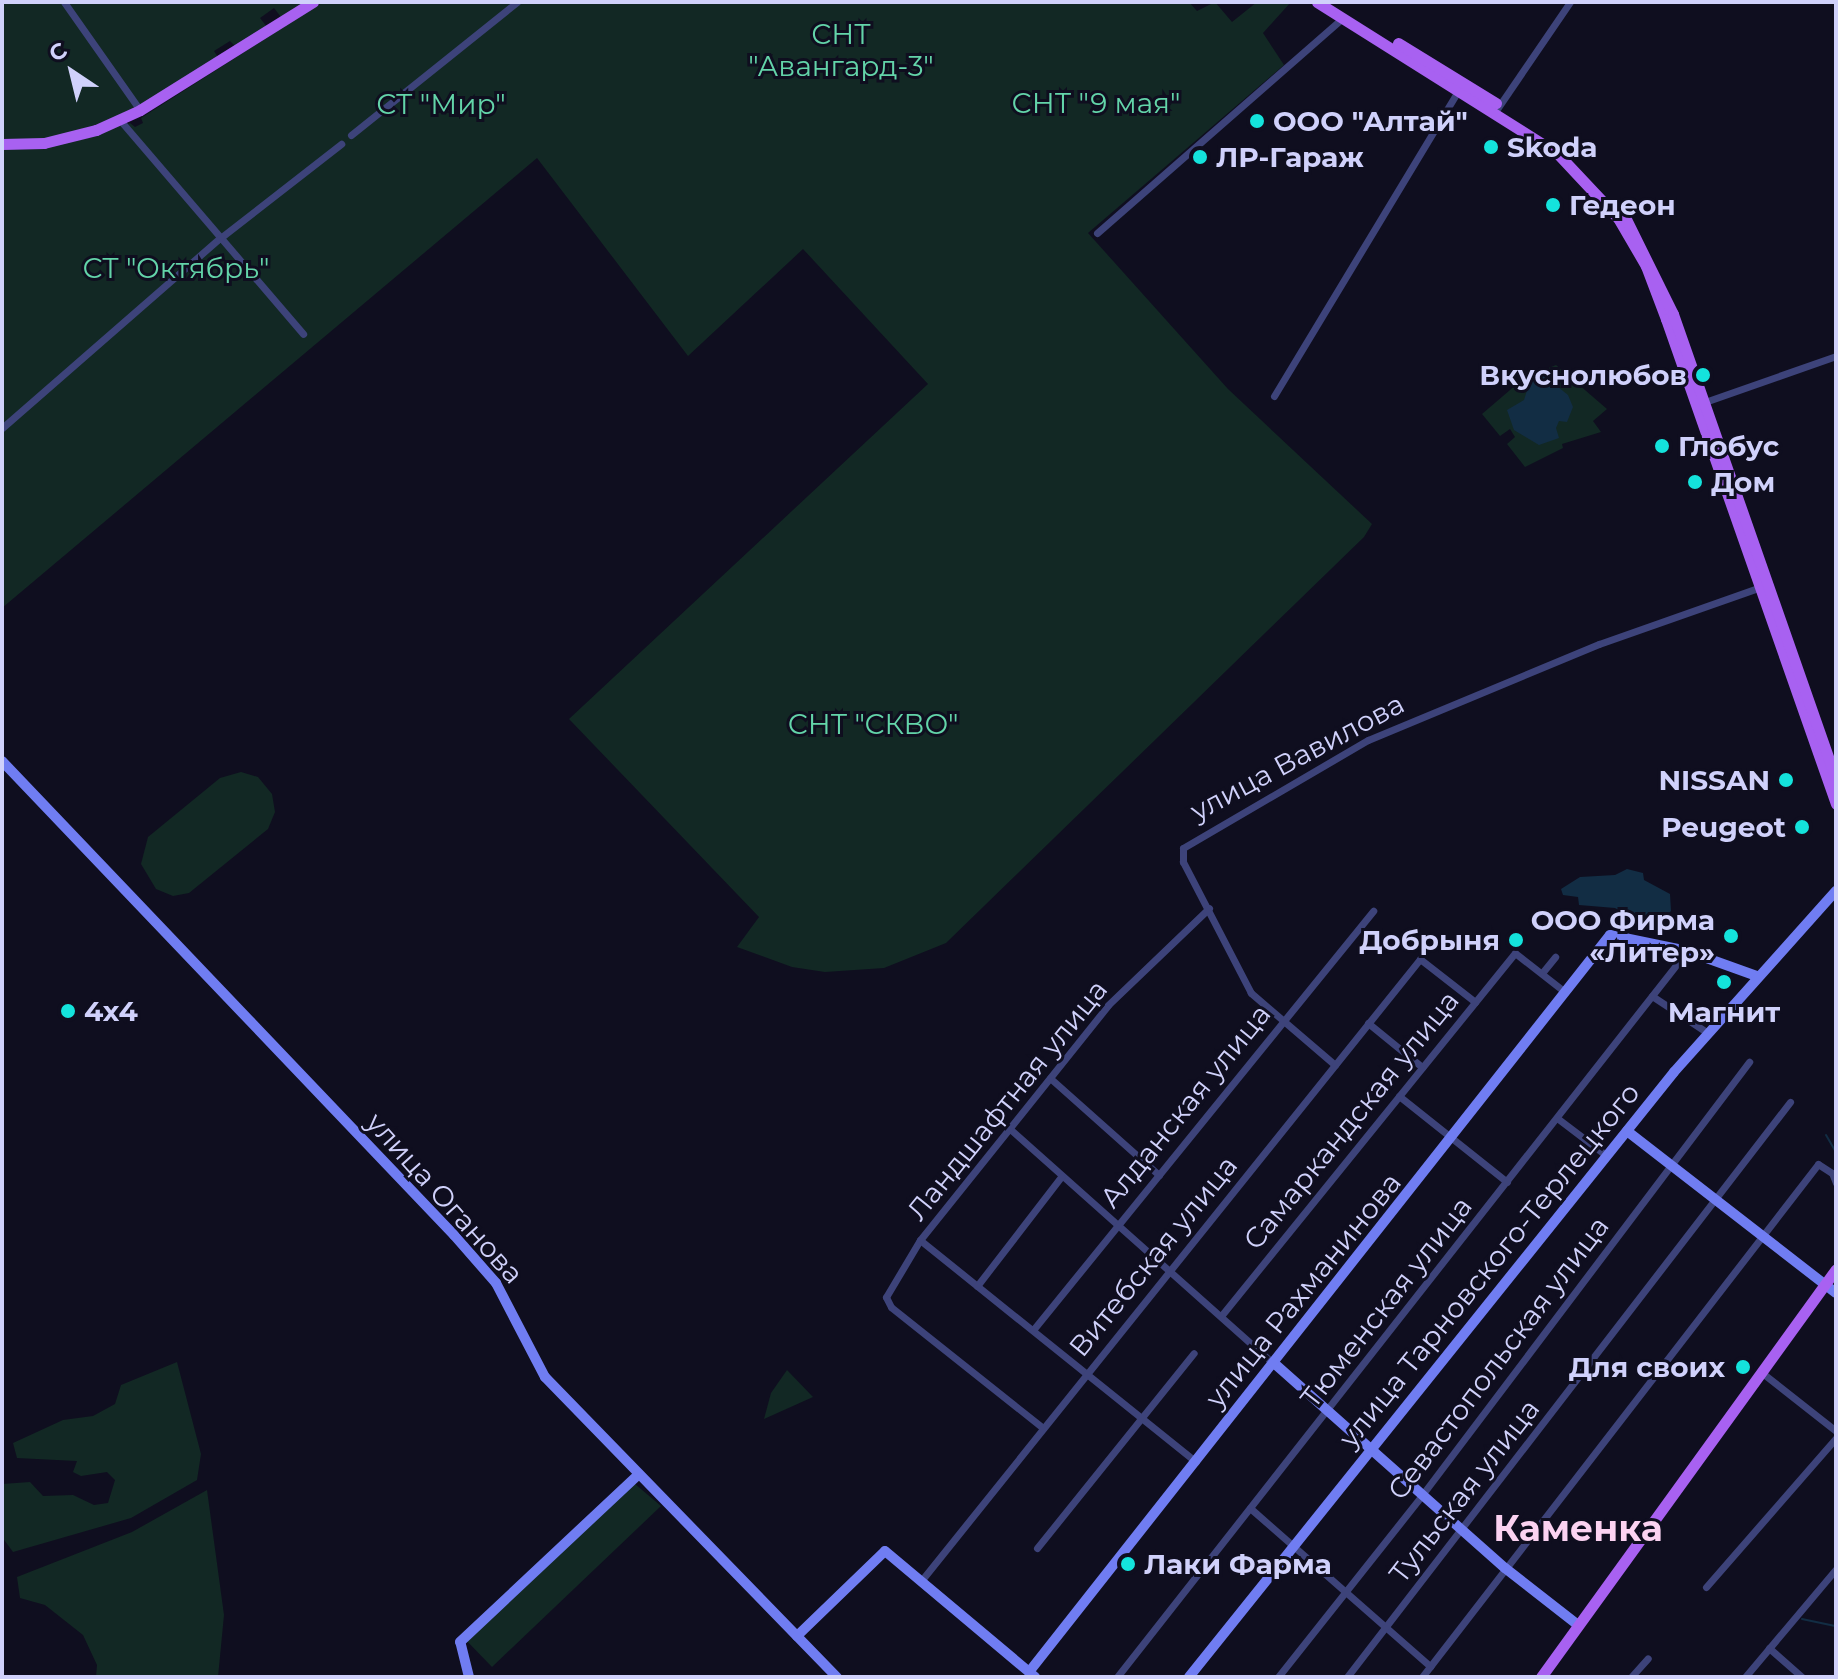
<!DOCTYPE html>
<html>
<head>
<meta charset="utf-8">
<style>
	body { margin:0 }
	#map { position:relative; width:1838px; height:1679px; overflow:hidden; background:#0f0e1f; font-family:Montserrat,sans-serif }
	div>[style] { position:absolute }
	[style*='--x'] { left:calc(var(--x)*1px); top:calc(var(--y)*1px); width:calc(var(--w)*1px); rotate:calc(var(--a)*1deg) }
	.green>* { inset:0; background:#122824 }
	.water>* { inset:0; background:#122d44 }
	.stream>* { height:2px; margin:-1px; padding:0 1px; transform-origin:1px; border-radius:1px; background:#122d44 }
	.street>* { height:7px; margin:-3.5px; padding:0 3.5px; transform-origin:3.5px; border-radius:3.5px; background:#3d437a }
	.secondary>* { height:10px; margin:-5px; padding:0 5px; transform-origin:5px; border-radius:5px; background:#707df2 }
	.primary>* { height:11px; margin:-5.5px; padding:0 5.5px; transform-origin:5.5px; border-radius:5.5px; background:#a861f1 }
	.dots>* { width:22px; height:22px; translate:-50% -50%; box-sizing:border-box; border:4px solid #0f0e1f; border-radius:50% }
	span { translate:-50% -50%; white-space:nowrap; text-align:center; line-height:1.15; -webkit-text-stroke:6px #0f0e1f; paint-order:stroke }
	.park-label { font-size:28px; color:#63d4a9 }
	.poi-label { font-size:28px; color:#d0d1fb; font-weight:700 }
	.left { translate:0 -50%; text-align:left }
	.right { translate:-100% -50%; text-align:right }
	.street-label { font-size:28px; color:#d0d1fb }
	.district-label { font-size:36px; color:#fbd2f1; font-weight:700 }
	.frame { position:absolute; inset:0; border:4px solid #d0d1fb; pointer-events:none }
	.north { position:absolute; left:32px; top:32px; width:80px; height:80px; -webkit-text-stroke:6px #0f0e1f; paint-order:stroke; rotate:325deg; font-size:22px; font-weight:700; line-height:32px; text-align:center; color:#d0d1fb }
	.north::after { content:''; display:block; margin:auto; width:28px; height:36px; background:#d0d1fb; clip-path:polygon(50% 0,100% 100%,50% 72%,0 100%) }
</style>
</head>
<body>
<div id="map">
	<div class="green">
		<div style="clip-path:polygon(2px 2px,313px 2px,284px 21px,274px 8px,260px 18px,271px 32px,239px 50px,230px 41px,214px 51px,221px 62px,138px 112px,42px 141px,2px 141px)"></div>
		<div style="clip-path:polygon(323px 2px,1189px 2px,1197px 11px,1215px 2px,1232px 22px,1257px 2px,1291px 2px,1263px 33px,1284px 65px,1088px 233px,1228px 389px,1372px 524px,1364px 537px,946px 943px,884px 968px,825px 972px,792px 967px,737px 947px,759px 917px,569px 719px,928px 384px,803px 249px,688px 356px,537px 158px,2px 608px,2px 146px,45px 146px,130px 123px,135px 127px,143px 123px,141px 118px)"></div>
		<div style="clip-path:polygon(1556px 365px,1607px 409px,1593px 421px,1601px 432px,1562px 444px,1563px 448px,1525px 467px,1507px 444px,1515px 437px,1510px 429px,1500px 436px,1482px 414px,1524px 378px)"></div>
		<div style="clip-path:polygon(241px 772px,258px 777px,272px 794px,275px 812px,268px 829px,189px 893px,173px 896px,156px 889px,141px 864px,148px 837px,220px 778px)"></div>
		<div style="clip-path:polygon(177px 1362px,201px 1454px,197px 1480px,131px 1518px,13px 1552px,2px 1537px,2px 1484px,30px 1482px,43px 1496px,73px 1495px,94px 1505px,108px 1503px,115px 1480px,107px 1472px,81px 1476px,73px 1472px,77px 1461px,17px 1458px,13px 1443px,63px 1420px,93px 1416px,115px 1404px,121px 1385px)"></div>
		<div style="clip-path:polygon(787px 1370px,813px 1397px,764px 1419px,771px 1393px)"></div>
		<div style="clip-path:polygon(628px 1478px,661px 1506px,492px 1667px,461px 1635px)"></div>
		<div style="clip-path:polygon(207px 1490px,224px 1615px,218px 1677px,96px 1677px,97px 1665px,83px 1635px,45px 1605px,20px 1598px,17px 1577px,132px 1532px)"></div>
	</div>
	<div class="water">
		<div style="clip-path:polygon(1542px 374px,1568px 395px,1573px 407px,1567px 422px,1559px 421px,1556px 428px,1559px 438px,1539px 445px,1514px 430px,1507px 410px,1524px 400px,1529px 384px)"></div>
		<div style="clip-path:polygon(1627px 869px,1643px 873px,1644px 880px,1670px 894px,1671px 911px,1658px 924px,1650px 927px,1615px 908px,1579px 905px,1578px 897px,1563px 895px,1561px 889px,1580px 877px,1615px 875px)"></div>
	</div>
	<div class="stream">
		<div style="--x:1826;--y:1135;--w:20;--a:60"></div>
		<div style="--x:1802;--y:1619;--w:35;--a:12"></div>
	</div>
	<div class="street">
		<div style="--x:64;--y:2;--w:132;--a:54.9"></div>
		<div style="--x:1497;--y:109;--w:130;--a:-55.7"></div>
		<div style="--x:119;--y:119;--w:283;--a:49.4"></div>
		<div style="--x:351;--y:135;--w:213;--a:-38.7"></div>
		<div style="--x:1097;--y:233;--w:327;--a:-41.2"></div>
		<div style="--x:1274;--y:396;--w:358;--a:-58.9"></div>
		<div style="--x:1702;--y:403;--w:142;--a:-19.3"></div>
		<div style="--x:2;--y:428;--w:288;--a:-41.1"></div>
		<div style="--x:219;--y:239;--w:155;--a:-37.9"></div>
		<div style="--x:1542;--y:973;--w:21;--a:-51"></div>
		<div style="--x:1652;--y:996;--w:67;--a:33.5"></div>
		<div style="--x:1368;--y:1023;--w:70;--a:39.2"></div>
		<div style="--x:1335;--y:1065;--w:111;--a:-139.4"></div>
		<div style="--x:1251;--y:993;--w:148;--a:-117.4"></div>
		<div style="--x:1183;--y:862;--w:14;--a:-90"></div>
		<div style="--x:1183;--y:848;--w:214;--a:-30.3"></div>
		<div style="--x:1368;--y:740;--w:250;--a:-22.6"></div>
		<div style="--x:1599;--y:644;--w:172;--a:-19.4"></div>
		<div style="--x:1050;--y:1078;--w:146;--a:41.7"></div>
		<div style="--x:1399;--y:1096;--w:138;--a:38.5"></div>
		<div style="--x:1557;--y:1118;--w:63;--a:37.2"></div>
		<div style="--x:1010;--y:1129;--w:353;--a:41.7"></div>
		<div style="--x:920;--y:1240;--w:354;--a:38.8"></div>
		<div style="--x:977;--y:1286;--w:138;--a:-52.4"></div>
		<div style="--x:1221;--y:1316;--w:467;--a:-51"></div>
		<div style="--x:1515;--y:953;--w:63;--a:38"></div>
		<div style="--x:1033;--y:1330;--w:540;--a:-50.94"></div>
		<div style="--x:1761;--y:1372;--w:95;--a:38.2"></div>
		<div style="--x:1043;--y:1428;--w:194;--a:-141.5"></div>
		<div style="--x:891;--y:1307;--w:11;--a:-117"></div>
		<div style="--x:886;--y:1297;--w:66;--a:-59.2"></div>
		<div style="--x:920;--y:1240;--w:301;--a:-51.3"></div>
		<div style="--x:1108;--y:1005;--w:140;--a:-43.8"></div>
		<div style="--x:1250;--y:1508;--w:240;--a:41.3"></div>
		<div style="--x:1037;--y:1548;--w:250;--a:-51.2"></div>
		<div style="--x:921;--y:1581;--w:797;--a:-51.26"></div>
		<div style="--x:1420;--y:959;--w:70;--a:38"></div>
		<div style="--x:1706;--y:1587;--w:198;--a:-48.9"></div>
		<div style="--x:1769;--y:1648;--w:44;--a:41.3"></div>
		<div style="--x:1117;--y:1677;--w:923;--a:-51.86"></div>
		<div style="--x:1278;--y:1677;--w:232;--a:-51.6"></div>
		<div style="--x:1422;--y:1495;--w:543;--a:-52.94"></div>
		<div style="--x:1347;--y:1677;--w:726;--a:-52.39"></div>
		<div style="--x:1422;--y:1677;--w:648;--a:-52.33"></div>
		<div style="--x:1818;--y:1164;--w:17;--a:33"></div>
		<div style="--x:1832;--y:1173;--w:11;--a:68"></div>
		<div style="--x:1631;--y:1677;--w:25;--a:-48"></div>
		<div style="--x:1745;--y:1677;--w:141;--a:-49.9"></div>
	</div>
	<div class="secondary">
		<div style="--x:2;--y:761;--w:655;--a:46.36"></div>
		<div style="--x:454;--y:1235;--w:64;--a:48.8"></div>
		<div style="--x:496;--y:1283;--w:106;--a:62.5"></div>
		<div style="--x:545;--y:1377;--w:419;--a:45.8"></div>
		<div style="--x:1627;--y:1131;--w:264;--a:37.8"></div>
		<div style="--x:1275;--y:1364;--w:307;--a:41.6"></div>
		<div style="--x:1505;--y:1568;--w:93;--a:38"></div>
		<div style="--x:797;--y:1636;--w:122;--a:-44"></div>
		<div style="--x:885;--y:1551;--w:196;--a:40"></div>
		<div style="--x:1029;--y:1672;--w:938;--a:-51.75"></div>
		<div style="--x:1610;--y:935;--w:79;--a:11.7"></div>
		<div style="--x:1687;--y:951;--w:74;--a:19.7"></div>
		<div style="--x:469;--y:1677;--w:36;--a:-104"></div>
		<div style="--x:460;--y:1642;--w:245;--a:-43.2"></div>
		<div style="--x:1189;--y:1677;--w:775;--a:-51.28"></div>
		<div style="--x:1674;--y:1072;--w:243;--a:-48.2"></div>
	</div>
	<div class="primary">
		<div style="--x:1317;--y:2;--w:284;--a:32.2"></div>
		<div style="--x:1557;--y:153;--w:89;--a:46.8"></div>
		<div style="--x:1618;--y:218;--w:56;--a:59.7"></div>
		<div style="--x:1646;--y:266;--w:57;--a:69.3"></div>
		<div style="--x:1666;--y:319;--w:514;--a:70.68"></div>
		<div style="--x:1398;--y:43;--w:115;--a:31.5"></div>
		<div style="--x:2;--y:144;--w:42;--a:-1.4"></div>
		<div style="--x:44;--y:143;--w:54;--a:-14"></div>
		<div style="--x:96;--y:130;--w:48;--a:-24.4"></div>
		<div style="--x:140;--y:110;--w:204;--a:-32"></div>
		<div style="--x:1623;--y:213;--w:113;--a:63.7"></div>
		<div style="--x:1673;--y:314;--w:493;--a:70.7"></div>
		<div style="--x:1541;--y:1677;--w:503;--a:-54.13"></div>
	</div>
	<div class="dots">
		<div style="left:1257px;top:121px;background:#14e3dc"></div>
		<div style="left:1491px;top:147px;background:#14e3dc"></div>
		<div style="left:1200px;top:157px;background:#14e3dc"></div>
		<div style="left:1553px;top:205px;background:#14e3dc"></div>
		<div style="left:1703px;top:375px;background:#14e3dc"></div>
		<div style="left:1662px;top:446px;background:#14e3dc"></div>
		<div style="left:1695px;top:482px;background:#14e3dc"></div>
		<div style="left:1786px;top:780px;background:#14e3dc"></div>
		<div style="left:1802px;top:827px;background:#14e3dc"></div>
		<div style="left:1731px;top:936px;background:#14e3dc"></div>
		<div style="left:1516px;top:940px;background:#14e3dc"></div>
		<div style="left:1724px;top:982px;background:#14e3dc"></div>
		<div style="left:68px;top:1011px;background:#14e3dc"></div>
		<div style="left:1743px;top:1367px;background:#14e3dc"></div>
		<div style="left:1128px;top:1564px;background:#14e3dc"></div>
	</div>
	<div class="park-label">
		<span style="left:841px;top:50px">СНТ<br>"Авангард-3"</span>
		<span style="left:1096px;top:103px">СНТ "9 мая"</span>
		<span style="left:441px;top:104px">СТ "Мир"</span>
		<span style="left:176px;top:268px">СТ "Октябрь"</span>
		<span style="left:873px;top:724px">СНТ "СКВО"</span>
	</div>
	<div class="poi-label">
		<span class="left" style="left:1273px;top:121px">ООО "Алтай"</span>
		<span class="left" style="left:1507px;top:147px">Skoda</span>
		<span class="left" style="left:1216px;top:157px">ЛР-Гараж</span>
		<span class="left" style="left:1569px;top:205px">Гедеон</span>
		<span class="right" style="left:1687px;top:375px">Вкуснолюбов</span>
		<span class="left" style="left:1678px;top:446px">Глобус</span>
		<span class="left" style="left:1711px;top:482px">Дом</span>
		<span class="right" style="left:1770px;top:780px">NISSAN</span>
		<span class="right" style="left:1786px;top:827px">Peugeot</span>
		<span class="right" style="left:1715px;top:936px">ООО Фирма<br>«Литер»</span>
		<span class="right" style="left:1500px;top:940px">Добрыня</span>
		<span class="left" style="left:84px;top:1011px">4х4</span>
		<span style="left:1724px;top:1012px">Магнит</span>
		<span class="right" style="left:1725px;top:1367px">Для своих</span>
		<span class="left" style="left:1144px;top:1564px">Лаки Фарма</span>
	</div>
	<div class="street-label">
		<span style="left:1297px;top:757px;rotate:-28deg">улица Вавилова</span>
		<span style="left:1007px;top:1100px;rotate:-51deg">Ландшафтная улица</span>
		<span style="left:1185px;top:1106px;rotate:-51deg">Алданская улица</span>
		<span style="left:1351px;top:1120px;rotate:-51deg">Самаркандская улица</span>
		<span style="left:445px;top:1198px;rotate:48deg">улица Оганова</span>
		<span style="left:1153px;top:1256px;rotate:-51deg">Витебская улица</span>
		<span style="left:1489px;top:1265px;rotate:-51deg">улица Тарновского-Терлецкого</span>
		<span style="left:1303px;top:1290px;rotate:-51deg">улица Рахманинова</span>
		<span style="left:1386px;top:1302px;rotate:-52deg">Тюменская улица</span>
		<span style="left:1498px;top:1358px;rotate:-53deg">Севастопольская улица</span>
		<span style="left:1464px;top:1491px;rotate:-52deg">Тульская улица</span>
	</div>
	<div class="district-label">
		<span style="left:1578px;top:1529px">Каменка</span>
	</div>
	<div class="frame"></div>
	<div class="north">С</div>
</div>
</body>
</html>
